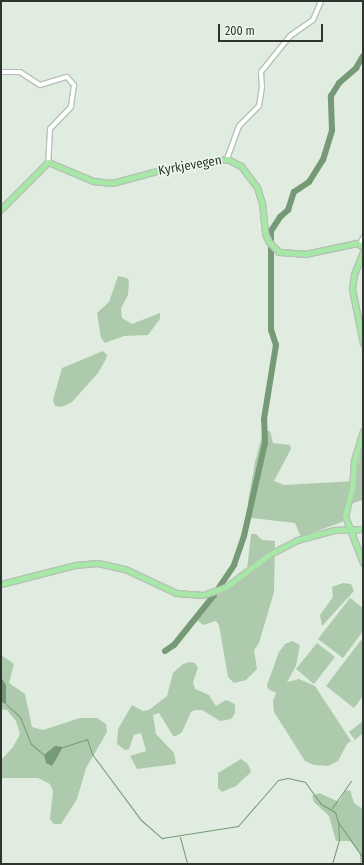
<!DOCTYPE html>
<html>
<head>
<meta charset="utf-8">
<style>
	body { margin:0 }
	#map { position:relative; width:364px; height:865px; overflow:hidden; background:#dfecdf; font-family:"Fira Sans Condensed",sans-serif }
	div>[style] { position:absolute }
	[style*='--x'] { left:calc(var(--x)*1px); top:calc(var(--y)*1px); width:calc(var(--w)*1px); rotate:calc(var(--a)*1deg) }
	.green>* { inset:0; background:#adcbac }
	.water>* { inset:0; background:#769a75 }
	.stream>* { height:1px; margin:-0.5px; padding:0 0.5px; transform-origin:0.5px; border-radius:0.5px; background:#769a75 }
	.river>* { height:6px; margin:-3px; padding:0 3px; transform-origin:3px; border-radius:3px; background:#769a75 }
	.roads { filter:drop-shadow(1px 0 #b6c2b5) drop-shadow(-1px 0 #b6c2b5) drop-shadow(0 1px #b6c2b5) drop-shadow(0 -1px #b6c2b5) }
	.minor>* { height:4px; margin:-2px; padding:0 2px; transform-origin:2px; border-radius:2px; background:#fff }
	.major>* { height:5px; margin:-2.5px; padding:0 2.5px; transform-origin:2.5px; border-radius:2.5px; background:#a6e8a6 }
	span { translate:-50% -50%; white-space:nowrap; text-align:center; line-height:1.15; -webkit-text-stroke:3px #edfaec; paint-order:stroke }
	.street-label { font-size:13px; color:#2f342f }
	.frame { position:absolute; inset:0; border:2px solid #2f342f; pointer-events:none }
	.scale { position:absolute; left:218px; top:24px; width:105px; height:18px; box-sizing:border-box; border:2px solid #2f342f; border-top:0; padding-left:5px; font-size:12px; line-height:14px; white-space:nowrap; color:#2f342f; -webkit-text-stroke:3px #edfaec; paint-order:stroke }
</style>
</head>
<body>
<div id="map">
	<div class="green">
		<div style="clip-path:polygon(118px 276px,127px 278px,129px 281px,128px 295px,121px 308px,122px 318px,132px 324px,160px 313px,160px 319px,148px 335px,124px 336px,105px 343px,101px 338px,97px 313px,109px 302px)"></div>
		<div style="clip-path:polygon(103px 351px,107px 355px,106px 359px,98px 373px,72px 402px,62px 407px,55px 406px,53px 400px,62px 368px)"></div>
		<div style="clip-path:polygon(270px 431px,273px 443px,290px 445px,291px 449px,274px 481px,284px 485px,355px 481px,363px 441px,363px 500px,350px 504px,342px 522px,303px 536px,300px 535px,295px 523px,251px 518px,248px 502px,255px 462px,263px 432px)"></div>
		<div style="clip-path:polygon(251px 534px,256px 534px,262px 540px,275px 541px,274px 592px,259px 643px,254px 650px,257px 669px,246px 680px,234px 683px,228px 677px,219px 625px,216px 621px,203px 625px,195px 618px,208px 604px,247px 570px)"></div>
		<div style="clip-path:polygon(343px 583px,351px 584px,354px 591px,322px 626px,320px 615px,333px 597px,332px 587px)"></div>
		<div style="clip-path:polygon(350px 598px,363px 608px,363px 631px,343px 658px,318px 639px)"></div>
		<div style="clip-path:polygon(361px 640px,363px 642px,363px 696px,354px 708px,326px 686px)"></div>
		<div style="clip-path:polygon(292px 641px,300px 645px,296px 666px,287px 682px,299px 679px,315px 686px,351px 741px,347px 744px,338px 761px,328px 766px,314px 765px,305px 761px,274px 712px,273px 701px,276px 693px,268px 689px,267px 685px,279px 652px,285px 644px)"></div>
		<div style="clip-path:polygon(317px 643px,335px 657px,314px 684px,296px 669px)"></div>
		<div style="clip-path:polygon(1px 655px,14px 664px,9px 683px,25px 694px,32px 727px,43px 730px,80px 718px,97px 718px,106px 724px,107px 732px,86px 768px,77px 799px,61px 824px,54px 824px,50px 819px,53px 791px,50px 784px,38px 778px,1px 778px,1px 760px,13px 747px,20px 734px,16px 721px,7px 710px,1px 709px,1px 702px,6px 703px,6px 685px,1px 677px)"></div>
		<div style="clip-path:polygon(190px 662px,195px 663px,198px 668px,193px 682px,195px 689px,209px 695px,216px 706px,226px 700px,235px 704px,235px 713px,231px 719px,220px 721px,202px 710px,195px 710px,191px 712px,182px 732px,176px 736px,173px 736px,159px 713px,153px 715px,156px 734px,174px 753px,176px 764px,137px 769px,130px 756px,146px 751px,141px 733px,134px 735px,129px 749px,125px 750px,117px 744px,118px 729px,132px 705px,143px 711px,149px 710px,167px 696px,173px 673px,183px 664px)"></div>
		<div style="clip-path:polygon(363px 721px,363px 733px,355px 740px,349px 732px)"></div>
		<div style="clip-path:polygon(241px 759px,248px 764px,251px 772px,236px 786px,222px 792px,218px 788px,218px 773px)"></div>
		<div style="clip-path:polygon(350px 790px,354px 803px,363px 809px,363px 864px,360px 862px,360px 852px,350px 841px,336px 841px,329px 816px,314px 802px,312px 796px,319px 793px,339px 802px,345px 791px)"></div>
	</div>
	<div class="water">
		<div style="clip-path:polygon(1px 677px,6px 685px,6px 704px,1px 702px)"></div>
		<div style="clip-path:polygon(55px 746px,63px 747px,52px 766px,46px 763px,44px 755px)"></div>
	</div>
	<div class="stream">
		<div style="--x:6;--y:704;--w:19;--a:43"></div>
		<div style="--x:20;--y:717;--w:29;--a:68"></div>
		<div style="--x:31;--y:744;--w:17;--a:40"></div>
		<div style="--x:63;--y:747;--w:25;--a:-18"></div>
		<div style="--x:87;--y:739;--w:16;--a:72"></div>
		<div style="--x:92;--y:754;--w:82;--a:53.4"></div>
		<div style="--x:141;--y:820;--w:28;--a:41"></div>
		<div style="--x:162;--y:838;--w:77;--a:-9"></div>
		<div style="--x:238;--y:826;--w:61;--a:-49"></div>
		<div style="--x:278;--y:780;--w:10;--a:-11"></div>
		<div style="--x:288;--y:778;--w:17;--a:13"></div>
		<div style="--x:305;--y:782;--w:27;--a:54"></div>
		<div style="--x:321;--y:804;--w:16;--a:30"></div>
		<div style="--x:335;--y:812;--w:10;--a:73"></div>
		<div style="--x:338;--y:822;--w:44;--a:55.2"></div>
		<div style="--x:332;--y:808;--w:33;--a:-55"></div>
		<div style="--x:180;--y:837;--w:28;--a:75"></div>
		<div style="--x:332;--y:864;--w:26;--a:-74"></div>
		<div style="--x:339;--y:839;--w:17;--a:-93"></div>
	</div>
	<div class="river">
		<div style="--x:165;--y:651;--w:11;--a:-34"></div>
		<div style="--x:174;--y:645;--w:64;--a:-51.3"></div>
		<div style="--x:214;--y:595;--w:36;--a:-56"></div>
		<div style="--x:234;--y:565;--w:31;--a:-71"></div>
		<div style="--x:244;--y:536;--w:95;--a:-77.3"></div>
		<div style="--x:265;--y:443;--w:24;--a:-92"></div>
		<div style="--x:264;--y:419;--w:75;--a:-80.8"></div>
		<div style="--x:276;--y:345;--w:16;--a:-108"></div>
		<div style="--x:271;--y:330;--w:99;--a:-90"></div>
		<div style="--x:271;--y:231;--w:17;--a:-57"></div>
		<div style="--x:280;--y:217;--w:11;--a:-41"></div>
		<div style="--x:288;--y:210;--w:19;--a:-72"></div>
		<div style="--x:294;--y:192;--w:18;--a:-34"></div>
		<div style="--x:309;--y:182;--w:26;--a:-58"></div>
		<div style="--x:323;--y:160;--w:31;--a:-73"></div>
		<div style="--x:332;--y:130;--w:34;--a:-92"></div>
		<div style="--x:331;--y:96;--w:15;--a:-58"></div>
		<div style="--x:339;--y:83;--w:23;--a:-41"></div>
		<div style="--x:356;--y:68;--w:14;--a:-60"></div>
	</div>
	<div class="roads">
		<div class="minor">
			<div style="--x:1;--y:72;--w:19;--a:0"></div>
			<div style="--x:20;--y:72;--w:24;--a:33"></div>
			<div style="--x:40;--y:85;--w:28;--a:-17"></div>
			<div style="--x:67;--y:77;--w:11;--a:49"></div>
			<div style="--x:74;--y:85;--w:22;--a:98"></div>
			<div style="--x:71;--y:107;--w:30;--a:134"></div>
			<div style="--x:50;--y:129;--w:33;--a:93"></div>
			<div style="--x:227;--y:159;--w:35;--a:-70"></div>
			<div style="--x:239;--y:126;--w:28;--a:-45"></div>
			<div style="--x:259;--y:106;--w:19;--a:-81"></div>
			<div style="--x:262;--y:87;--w:15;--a:-94"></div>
			<div style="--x:261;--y:72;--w:46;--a:-51.1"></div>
			<div style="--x:290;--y:36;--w:28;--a:-35"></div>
			<div style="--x:313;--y:20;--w:21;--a:-67"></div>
			<div style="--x:360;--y:244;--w:7;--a:-63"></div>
		</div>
		<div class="major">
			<div style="--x:1;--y:209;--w:66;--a:-45"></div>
			<div style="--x:48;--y:162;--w:49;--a:22.9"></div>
			<div style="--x:93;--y:181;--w:19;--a:6"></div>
			<div style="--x:112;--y:183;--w:47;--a:-14.9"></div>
			<div style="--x:157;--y:171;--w:71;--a:-9.7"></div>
			<div style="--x:227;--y:159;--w:16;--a:27"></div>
			<div style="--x:241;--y:166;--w:26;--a:53"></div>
			<div style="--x:257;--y:187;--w:17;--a:73"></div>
			<div style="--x:262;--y:203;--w:31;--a:84"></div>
			<div style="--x:265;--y:234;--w:9;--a:63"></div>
			<div style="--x:269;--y:242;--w:14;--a:45"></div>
			<div style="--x:279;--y:252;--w:26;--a:4"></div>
			<div style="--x:305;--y:254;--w:53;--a:-11.9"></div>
			<div style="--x:357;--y:243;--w:7;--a:34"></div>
			<div style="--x:363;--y:252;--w:24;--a:112"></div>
			<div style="--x:354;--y:274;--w:15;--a:98"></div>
			<div style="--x:352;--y:289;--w:55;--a:78.5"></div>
			<div style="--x:363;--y:431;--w:31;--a:107"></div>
			<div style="--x:354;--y:461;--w:27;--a:94"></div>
			<div style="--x:352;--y:488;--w:29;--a:104"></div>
			<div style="--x:345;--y:516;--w:50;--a:69"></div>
			<div style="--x:1;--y:584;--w:76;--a:-14.4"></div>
			<div style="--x:75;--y:565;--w:23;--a:-5"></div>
			<div style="--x:98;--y:563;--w:28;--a:13"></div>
			<div style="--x:125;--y:569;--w:56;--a:25.2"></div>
			<div style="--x:176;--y:593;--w:27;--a:4"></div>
			<div style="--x:203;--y:595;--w:24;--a:-19"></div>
			<div style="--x:226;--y:587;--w:55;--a:-36.9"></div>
			<div style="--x:270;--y:554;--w:30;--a:-27"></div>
			<div style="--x:297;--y:540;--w:39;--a:-15"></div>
			<div style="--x:335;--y:530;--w:28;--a:-2"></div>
		</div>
	</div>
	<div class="street-label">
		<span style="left:190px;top:166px;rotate:-10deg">Kyrkjevegen</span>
	</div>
	<div class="frame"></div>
	<div class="scale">200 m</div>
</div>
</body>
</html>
